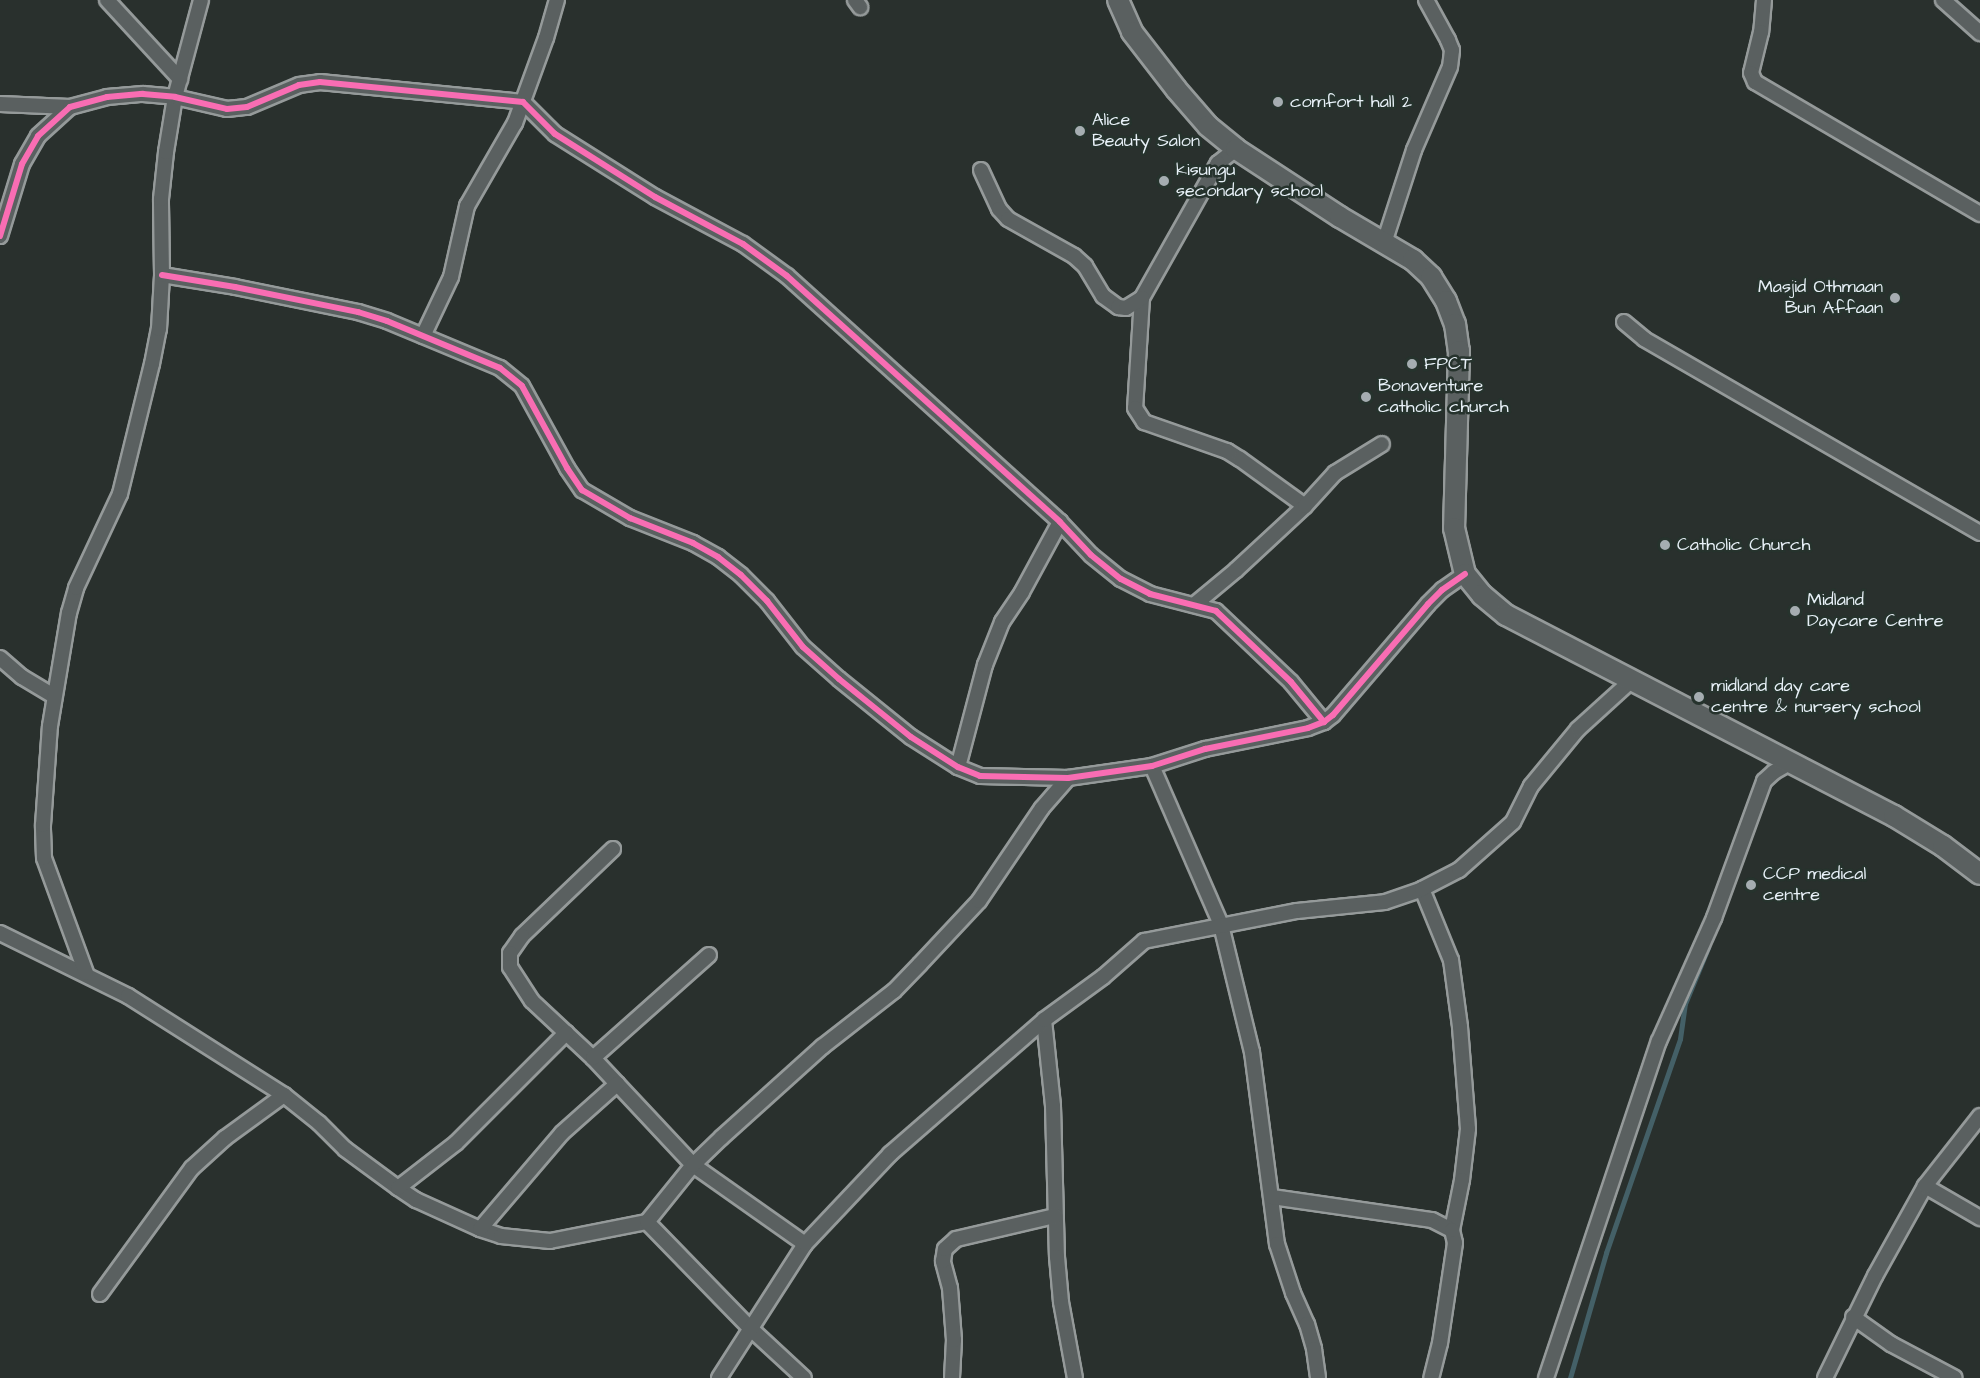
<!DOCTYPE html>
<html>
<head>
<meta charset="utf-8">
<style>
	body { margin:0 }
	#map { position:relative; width:1980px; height:1378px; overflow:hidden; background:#29302d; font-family:"Architects Daughter",sans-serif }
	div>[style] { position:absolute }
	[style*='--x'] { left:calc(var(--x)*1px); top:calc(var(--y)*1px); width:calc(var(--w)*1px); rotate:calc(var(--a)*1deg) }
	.stream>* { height:4.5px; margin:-2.25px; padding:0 2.25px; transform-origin:2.25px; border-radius:2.25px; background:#446067 }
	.roads { filter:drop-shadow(2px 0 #959a9a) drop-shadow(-2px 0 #959a9a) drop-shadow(0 2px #959a9a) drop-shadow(0 -2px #959a9a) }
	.street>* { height:14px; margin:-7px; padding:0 7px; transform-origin:7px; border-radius:7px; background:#5a6060 }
	.secondary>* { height:20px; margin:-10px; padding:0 10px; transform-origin:10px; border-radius:10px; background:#5a6060 }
	.cycleway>* { height:6px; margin:-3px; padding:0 3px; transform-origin:3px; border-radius:3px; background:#f96db3 }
	.dots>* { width:16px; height:16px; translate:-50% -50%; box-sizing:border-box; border:3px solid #26332d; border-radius:50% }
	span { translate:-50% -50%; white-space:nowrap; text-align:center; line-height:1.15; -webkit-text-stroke:5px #26332d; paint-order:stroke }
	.poi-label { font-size:18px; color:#e8f1f8 }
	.left { translate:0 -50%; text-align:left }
	.right { translate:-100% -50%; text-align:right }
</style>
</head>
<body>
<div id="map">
	<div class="stream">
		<div style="--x:1570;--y:1378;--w:130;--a:-73.9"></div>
		<div style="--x:1606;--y:1253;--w:226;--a:-70.9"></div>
		<div style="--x:1680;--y:1039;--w:35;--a:-82"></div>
		<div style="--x:1685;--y:1004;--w:61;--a:-67.7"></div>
	</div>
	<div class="roads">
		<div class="street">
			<div style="--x:107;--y:0;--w:108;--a:47.3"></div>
			<div style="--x:855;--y:0;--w:9;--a:54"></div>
			<div style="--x:1764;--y:0;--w:32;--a:95"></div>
			<div style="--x:1761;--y:32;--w:42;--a:103.7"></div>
			<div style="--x:1751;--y:73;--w:10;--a:66"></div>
			<div style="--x:1755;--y:82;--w:261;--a:30.4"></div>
			<div style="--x:1943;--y:0;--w:50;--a:41.7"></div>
			<div style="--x:0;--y:104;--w:70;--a:2.5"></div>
			<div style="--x:1236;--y:149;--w:23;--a:142"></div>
			<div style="--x:1218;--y:163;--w:155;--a:119.4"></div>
			<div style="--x:1142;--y:298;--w:110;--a:93.6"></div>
			<div style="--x:1135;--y:408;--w:17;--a:57"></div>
			<div style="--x:1144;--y:422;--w:88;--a:19.3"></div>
			<div style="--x:1227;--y:451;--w:15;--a:32"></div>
			<div style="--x:1240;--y:459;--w:80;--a:35.9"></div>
			<div style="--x:981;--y:170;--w:43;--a:65.2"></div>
			<div style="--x:999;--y:209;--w:13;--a:48"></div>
			<div style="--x:1008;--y:219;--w:76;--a:29.3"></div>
			<div style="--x:1074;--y:256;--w:15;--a:42"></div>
			<div style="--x:1085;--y:266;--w:35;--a:59"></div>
			<div style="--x:1103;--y:296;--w:19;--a:36"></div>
			<div style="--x:1118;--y:307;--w:8;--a:7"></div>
			<div style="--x:1126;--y:308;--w:19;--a:-32"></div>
			<div style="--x:0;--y:236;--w:75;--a:-73"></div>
			<div style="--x:22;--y:164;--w:32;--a:-60"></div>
			<div style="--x:38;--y:136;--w:43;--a:-42.2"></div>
			<div style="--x:70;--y:107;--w:38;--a:-15"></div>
			<div style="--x:107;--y:97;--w:36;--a:-5"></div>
			<div style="--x:143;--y:94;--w:32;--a:5"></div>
			<div style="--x:175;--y:97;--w:53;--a:13"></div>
			<div style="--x:227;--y:109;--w:20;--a:-6"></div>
			<div style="--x:247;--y:107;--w:56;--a:-22.9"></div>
			<div style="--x:299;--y:85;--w:21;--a:-8"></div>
			<div style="--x:320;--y:82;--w:204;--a:5.6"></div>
			<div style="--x:523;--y:102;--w:45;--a:45"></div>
			<div style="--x:555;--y:134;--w:118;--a:32.2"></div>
			<div style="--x:655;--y:197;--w:100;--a:28.1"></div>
			<div style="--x:743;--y:244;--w:54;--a:36"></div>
			<div style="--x:787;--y:276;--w:367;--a:42"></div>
			<div style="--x:1060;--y:522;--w:45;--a:46.8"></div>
			<div style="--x:1091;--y:555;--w:38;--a:39"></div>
			<div style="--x:1121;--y:579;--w:33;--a:27"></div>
			<div style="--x:1150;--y:594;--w:68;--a:14.4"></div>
			<div style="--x:1216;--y:611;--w:103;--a:43.4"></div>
			<div style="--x:1291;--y:682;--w:52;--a:50.5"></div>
			<div style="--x:1384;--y:243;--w:98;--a:-72.1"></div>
			<div style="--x:1414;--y:150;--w:90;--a:-66.6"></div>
			<div style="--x:1450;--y:67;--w:17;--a:-83"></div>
			<div style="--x:1452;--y:50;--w:11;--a:-112"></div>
			<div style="--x:1448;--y:40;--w:46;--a:-118.8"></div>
			<div style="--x:162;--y:275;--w:74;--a:9.3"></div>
			<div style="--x:235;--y:287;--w:126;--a:11.5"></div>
			<div style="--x:358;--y:312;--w:30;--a:17"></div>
			<div style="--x:387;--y:321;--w:122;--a:22.6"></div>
			<div style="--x:500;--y:368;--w:28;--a:39"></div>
			<div style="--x:522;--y:386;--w:94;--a:61.2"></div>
			<div style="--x:567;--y:468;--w:27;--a:56"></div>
			<div style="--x:582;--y:490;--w:56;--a:30.3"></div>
			<div style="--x:630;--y:518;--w:68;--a:21.6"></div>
			<div style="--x:693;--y:543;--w:29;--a:29"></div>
			<div style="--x:718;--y:557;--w:29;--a:38"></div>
			<div style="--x:741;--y:575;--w:37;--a:45"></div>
			<div style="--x:767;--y:601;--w:58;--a:52"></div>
			<div style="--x:803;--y:647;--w:48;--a:41.6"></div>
			<div style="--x:839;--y:679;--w:92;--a:38.9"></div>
			<div style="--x:911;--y:737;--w:56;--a:32.6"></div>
			<div style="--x:958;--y:767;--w:24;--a:22"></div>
			<div style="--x:980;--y:776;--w:88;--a:1.3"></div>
			<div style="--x:1068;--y:778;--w:85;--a:-8.1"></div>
			<div style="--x:1152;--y:766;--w:56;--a:-17.8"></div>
			<div style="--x:1205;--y:749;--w:105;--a:-11.5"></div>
			<div style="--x:1308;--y:728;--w:17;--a:-21"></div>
			<div style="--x:1324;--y:722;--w:11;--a:-38"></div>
			<div style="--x:1333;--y:715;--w:146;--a:-49.4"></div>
			<div style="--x:1428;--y:604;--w:20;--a:-45"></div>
			<div style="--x:1442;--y:590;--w:28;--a:-35"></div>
			<div style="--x:1624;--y:322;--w:26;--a:40"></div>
			<div style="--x:1644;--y:339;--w:388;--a:30"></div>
			<div style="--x:423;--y:336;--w:65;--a:-64.6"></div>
			<div style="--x:451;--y:277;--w:73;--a:-77.3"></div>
			<div style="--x:467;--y:206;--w:96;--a:-60"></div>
			<div style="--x:515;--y:123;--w:90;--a:-70"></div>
			<div style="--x:546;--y:38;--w:40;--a:-74"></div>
			<div style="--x:1194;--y:605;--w:55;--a:-39.8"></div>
			<div style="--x:1236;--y:570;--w:94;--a:-42.8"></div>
			<div style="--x:1305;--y:506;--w:45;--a:-47.7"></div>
			<div style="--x:1335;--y:473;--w:55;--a:-31.7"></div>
			<div style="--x:0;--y:658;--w:29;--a:41"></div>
			<div style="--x:22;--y:677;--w:37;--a:31"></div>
			<div style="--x:1152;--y:766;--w:173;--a:66.5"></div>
			<div style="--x:1221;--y:925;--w:131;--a:76.3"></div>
			<div style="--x:1252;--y:1052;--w:194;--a:82.6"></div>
			<div style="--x:1277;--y:1244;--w:52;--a:71.9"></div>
			<div style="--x:1293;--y:1293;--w:34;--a:66"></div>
			<div style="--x:1307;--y:1324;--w:26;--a:74"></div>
			<div style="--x:1314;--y:1349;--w:29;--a:82"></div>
			<div style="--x:958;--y:767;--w:106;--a:-75.2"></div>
			<div style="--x:985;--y:665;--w:46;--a:-68.4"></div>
			<div style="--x:1002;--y:622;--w:36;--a:-56"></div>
			<div style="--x:1022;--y:592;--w:80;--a:-61.5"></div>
			<div style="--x:613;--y:849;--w:126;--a:136.3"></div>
			<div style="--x:522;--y:936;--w:21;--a:125"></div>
			<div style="--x:510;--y:953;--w:14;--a:90"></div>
			<div style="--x:510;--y:967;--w:40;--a:57.1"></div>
			<div style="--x:532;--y:1001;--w:83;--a:43.1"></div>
			<div style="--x:593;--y:1058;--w:146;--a:46.9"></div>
			<div style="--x:693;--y:1165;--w:137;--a:35.2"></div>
			<div style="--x:1422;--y:889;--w:77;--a:67.8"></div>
			<div style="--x:1451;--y:960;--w:68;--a:82.3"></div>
			<div style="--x:1460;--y:1027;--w:102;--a:85.5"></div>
			<div style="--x:1468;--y:1129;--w:51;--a:96.7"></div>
			<div style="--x:1462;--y:1180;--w:51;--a:101.3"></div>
			<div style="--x:0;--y:933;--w:143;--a:26.2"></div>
			<div style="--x:128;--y:996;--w:185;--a:32.4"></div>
			<div style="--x:284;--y:1095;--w:45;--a:38.7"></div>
			<div style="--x:319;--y:1123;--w:37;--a:45"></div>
			<div style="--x:345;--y:1149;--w:66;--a:36.3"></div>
			<div style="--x:398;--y:1188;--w:22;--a:34"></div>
			<div style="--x:416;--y:1200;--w:70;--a:24.4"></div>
			<div style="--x:480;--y:1229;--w:22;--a:18"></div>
			<div style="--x:501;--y:1236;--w:49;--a:5.8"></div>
			<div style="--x:550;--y:1241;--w:99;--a:-11.1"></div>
			<div style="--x:647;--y:1222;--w:149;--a:45.8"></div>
			<div style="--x:751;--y:1329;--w:72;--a:42.8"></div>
			<div style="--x:86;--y:973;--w:122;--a:-110.1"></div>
			<div style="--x:44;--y:858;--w:33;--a:-92"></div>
			<div style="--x:43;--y:825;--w:99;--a:-86"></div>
			<div style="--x:50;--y:726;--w:115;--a:-80.5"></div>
			<div style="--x:69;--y:613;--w:26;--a:-74"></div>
			<div style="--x:76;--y:588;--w:104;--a:-64.9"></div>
			<div style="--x:120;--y:494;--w:134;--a:-76.2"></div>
			<div style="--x:152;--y:364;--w:36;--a:-79"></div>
			<div style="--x:159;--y:329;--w:54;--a:-86.8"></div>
			<div style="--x:162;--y:275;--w:76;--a:-90.8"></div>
			<div style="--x:161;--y:199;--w:47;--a:-83.9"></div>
			<div style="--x:166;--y:152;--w:56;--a:-80.7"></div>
			<div style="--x:175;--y:97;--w:100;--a:-75"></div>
			<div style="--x:1044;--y:1020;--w:86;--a:84"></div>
			<div style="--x:1053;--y:1106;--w:151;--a:88.5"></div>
			<div style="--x:1057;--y:1257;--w:45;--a:84.9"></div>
			<div style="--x:1061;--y:1302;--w:77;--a:79.6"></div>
			<div style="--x:593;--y:1058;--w:155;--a:-41.6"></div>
			<div style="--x:1925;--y:1186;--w:64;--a:30.2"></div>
			<div style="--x:398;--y:1188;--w:73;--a:-37.8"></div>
			<div style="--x:456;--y:1143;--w:156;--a:-45"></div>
			<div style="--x:1272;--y:1197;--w:162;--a:8.2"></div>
			<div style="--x:1432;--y:1220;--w:22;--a:27"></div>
			<div style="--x:1452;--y:1230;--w:13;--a:77"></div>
			<div style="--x:1455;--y:1243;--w:101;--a:98.5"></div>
			<div style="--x:1440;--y:1343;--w:36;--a:104"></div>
			<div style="--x:647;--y:1222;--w:73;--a:-51.1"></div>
			<div style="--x:693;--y:1165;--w:40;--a:-44"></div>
			<div style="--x:722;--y:1137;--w:135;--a:-42"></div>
			<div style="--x:822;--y:1047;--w:91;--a:-37.9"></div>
			<div style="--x:894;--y:991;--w:37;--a:-46"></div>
			<div style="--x:920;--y:964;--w:86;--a:-46.9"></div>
			<div style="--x:979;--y:901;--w:112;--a:-55.9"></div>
			<div style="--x:1042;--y:808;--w:40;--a:-49"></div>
			<div style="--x:480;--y:1229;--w:126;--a:-49.5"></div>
			<div style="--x:562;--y:1133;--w:74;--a:-41.7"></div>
			<div style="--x:100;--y:1294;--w:156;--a:-53.9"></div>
			<div style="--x:192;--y:1168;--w:45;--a:-42.3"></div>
			<div style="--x:225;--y:1138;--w:73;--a:-36.1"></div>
			<div style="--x:1853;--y:1317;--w:47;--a:35.4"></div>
			<div style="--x:1891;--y:1344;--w:72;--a:28"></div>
			<div style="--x:719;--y:1378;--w:159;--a:-57.3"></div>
			<div style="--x:805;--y:1244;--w:124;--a:-46.6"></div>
			<div style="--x:890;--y:1154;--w:204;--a:-41"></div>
			<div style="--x:1044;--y:1020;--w:73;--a:-36.1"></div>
			<div style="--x:1103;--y:977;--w:55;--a:-41.3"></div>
			<div style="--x:1144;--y:941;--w:156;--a:-11.1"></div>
			<div style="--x:1297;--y:911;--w:88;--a:-5.8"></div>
			<div style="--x:1385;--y:902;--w:39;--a:-19"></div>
			<div style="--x:1422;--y:889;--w:42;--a:-27.2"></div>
			<div style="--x:1459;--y:870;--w:72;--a:-41.6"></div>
			<div style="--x:1513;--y:822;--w:40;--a:-63.4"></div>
			<div style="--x:1531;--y:786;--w:74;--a:-50.5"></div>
			<div style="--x:1578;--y:729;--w:72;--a:-42.2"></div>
			<div style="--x:952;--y:1378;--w:38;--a:-87"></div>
			<div style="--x:954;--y:1340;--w:52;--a:-94.4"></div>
			<div style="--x:950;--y:1288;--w:28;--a:-105"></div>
			<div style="--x:943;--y:1261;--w:12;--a:-81"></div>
			<div style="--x:945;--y:1249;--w:15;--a:-42"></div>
			<div style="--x:956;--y:1239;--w:102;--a:-13.1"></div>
			<div style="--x:1546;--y:1378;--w:355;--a:-71.5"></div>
			<div style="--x:1659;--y:1041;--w:135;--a:-65.9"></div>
			<div style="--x:1714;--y:918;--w:146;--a:-69.9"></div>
			<div style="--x:1764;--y:781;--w:13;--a:-42"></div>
			<div style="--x:1774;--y:772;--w:20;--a:-30"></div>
			<div style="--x:1825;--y:1378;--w:114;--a:-63.9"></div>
			<div style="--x:1875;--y:1276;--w:103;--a:-60.9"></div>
			<div style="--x:1925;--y:1186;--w:89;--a:-51.8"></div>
		</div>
		<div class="secondary">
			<div style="--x:1118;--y:0;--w:35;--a:66"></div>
			<div style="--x:1132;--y:32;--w:72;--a:52.3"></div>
			<div style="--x:1176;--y:89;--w:49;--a:49.1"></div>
			<div style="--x:1208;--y:126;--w:36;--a:39"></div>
			<div style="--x:1236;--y:149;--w:124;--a:33.2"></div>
			<div style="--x:1340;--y:217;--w:85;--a:30.5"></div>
			<div style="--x:1413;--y:260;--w:25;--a:43"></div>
			<div style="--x:1431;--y:277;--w:28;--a:58"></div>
			<div style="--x:1446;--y:301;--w:25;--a:69"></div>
			<div style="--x:1455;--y:324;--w:27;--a:82"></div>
			<div style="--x:1459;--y:351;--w:177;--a:91.6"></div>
			<div style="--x:1454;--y:528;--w:47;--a:76.6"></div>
			<div style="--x:1465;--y:574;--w:27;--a:51"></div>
			<div style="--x:1482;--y:595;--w:31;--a:40"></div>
			<div style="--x:1506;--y:615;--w:437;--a:27.4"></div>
			<div style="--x:1894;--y:816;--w:57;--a:31.5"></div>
			<div style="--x:1943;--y:846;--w:46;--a:37.1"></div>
		</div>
	</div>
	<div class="cycleway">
		<div style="--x:0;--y:236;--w:75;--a:-73"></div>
		<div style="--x:22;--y:164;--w:32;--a:-60"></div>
		<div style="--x:38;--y:136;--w:43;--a:-42.2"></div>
		<div style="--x:70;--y:107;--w:38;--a:-15"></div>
		<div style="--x:107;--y:97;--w:36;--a:-5"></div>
		<div style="--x:143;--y:94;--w:32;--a:5"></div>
		<div style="--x:175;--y:97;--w:53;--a:13"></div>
		<div style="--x:227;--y:109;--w:20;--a:-6"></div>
		<div style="--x:247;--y:107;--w:56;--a:-22.9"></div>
		<div style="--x:299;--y:85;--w:21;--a:-8"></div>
		<div style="--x:320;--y:82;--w:204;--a:5.6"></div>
		<div style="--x:523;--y:102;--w:45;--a:45"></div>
		<div style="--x:555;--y:134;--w:118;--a:32.2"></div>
		<div style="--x:655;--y:197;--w:100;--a:28.1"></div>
		<div style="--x:743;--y:244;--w:54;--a:36"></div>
		<div style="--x:787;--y:276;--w:367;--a:42"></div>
		<div style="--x:1060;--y:522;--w:45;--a:46.8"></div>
		<div style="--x:1091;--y:555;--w:38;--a:39"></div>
		<div style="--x:1121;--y:579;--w:33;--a:27"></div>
		<div style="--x:1150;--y:594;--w:68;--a:14.4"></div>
		<div style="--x:1216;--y:611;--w:103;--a:43.4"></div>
		<div style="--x:1291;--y:682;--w:52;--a:50.5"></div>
		<div style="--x:162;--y:275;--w:74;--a:9.3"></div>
		<div style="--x:235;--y:287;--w:126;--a:11.5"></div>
		<div style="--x:358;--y:312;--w:30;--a:17"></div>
		<div style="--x:387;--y:321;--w:122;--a:22.6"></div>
		<div style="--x:500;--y:368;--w:28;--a:39"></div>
		<div style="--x:522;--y:386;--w:94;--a:61.2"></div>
		<div style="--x:567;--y:468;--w:27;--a:56"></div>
		<div style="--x:582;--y:490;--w:56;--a:30.3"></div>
		<div style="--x:630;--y:518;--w:68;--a:21.6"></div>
		<div style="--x:693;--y:543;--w:29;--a:29"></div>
		<div style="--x:718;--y:557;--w:29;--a:38"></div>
		<div style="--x:741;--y:575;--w:37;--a:45"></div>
		<div style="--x:767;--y:601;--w:58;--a:52"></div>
		<div style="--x:803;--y:647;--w:48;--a:41.6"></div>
		<div style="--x:839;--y:679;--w:92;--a:38.9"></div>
		<div style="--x:911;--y:737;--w:56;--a:32.6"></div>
		<div style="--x:958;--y:767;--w:24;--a:22"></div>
		<div style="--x:980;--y:776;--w:88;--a:1.3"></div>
		<div style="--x:1068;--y:778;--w:85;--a:-8.1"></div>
		<div style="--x:1152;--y:766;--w:56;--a:-17.8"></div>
		<div style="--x:1205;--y:749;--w:105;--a:-11.5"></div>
		<div style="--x:1308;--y:728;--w:17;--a:-21"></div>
		<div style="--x:1324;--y:722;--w:11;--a:-38"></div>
		<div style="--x:1333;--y:715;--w:146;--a:-49.4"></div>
		<div style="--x:1428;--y:604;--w:20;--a:-45"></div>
		<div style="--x:1442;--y:590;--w:28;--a:-35"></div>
	</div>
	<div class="dots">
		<div style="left:1278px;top:102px;background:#a5adb1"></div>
		<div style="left:1080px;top:131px;background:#a5adb1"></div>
		<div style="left:1164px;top:181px;background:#a5adb1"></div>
		<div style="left:1895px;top:298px;background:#a5adb1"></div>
		<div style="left:1412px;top:364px;background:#a5adb1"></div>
		<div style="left:1366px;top:397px;background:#a5adb1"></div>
		<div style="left:1665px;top:545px;background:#a5adb1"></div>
		<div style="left:1795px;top:611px;background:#a5adb1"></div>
		<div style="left:1699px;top:697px;background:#a5adb1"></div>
		<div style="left:1751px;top:885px;background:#a5adb1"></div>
	</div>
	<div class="poi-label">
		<span class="left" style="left:1290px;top:102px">comfort hall 2</span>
		<span class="left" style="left:1092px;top:131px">Alice<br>Beauty Salon</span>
		<span class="left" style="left:1176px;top:181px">kisungu<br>secondary school</span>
		<span class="right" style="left:1883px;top:298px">Masjid Othmaan<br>Bun Affaan</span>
		<span class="left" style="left:1424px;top:364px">FPCT</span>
		<span class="left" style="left:1378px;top:397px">Bonaventure<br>catholic church</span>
		<span class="left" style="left:1677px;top:545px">Catholic Church</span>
		<span class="left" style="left:1807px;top:611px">Midland<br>Daycare Centre</span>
		<span class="left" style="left:1711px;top:697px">midland day care<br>centre &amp; nursery school</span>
		<span class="left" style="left:1763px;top:885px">CCP medical<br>centre</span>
	</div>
</div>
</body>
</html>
